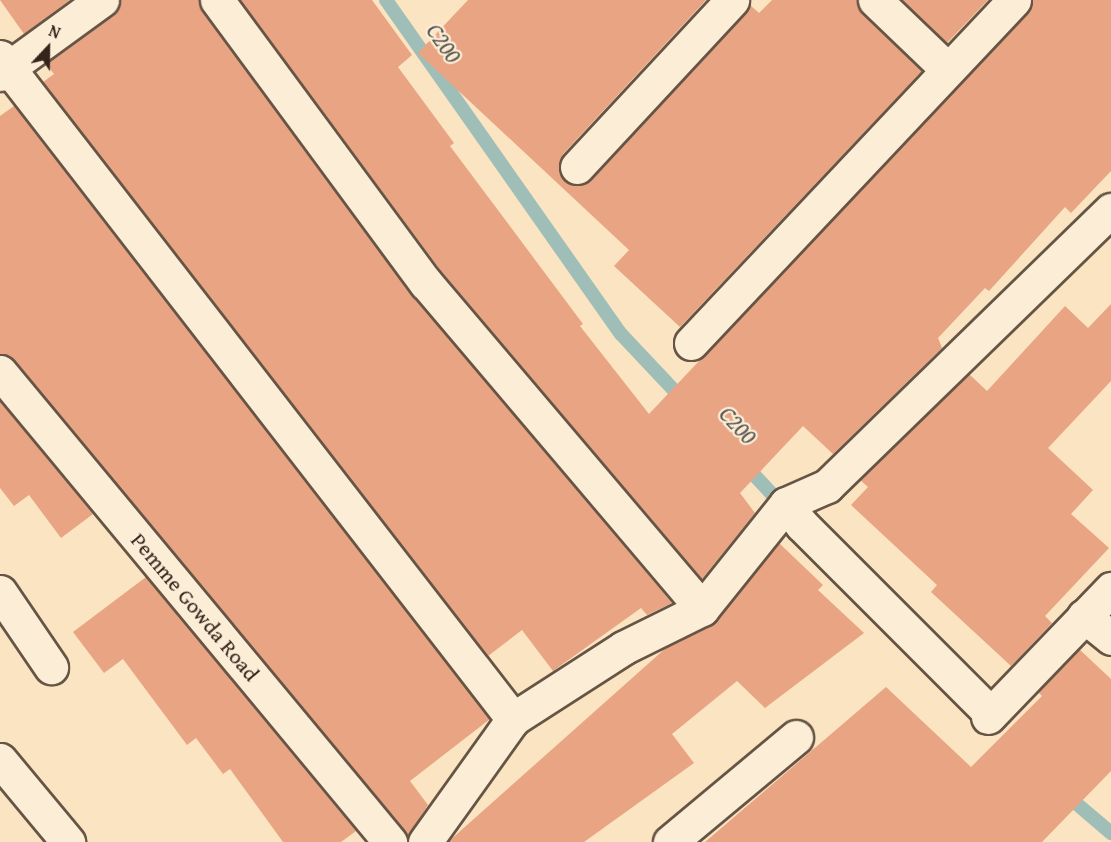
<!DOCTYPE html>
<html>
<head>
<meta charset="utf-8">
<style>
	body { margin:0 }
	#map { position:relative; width:1111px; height:842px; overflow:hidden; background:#fbe4c1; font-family:"Gentium Book Plus",serif }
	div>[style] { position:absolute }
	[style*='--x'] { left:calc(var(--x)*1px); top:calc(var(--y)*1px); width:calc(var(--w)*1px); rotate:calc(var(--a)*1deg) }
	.stream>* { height:14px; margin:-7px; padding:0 7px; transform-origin:7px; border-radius:7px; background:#9fbeb8 }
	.building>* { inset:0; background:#e8a483 }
	.roads { filter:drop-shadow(2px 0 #665545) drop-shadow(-2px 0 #665545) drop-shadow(0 2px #665545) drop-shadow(0 -2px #665545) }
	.minor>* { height:33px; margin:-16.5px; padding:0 16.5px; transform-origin:16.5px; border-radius:16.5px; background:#fcedd7 }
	span { translate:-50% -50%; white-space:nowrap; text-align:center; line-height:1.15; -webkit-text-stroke:4.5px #fcedd7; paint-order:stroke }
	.street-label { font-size:22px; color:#34251c }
	.water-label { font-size:24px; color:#54534b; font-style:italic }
	.north { position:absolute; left:18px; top:18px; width:60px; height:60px; -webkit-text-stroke:4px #fcedd7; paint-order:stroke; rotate:22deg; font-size:16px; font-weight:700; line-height:24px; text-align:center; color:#34251c }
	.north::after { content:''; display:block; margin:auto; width:21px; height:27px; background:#34251c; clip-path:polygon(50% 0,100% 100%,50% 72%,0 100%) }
</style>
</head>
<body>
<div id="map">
	<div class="stream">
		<div style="--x:386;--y:0;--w:408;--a:54.9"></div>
		<div style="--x:621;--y:334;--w:93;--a:46.7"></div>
		<div style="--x:744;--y:464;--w:59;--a:47.1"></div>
		<div style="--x:1064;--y:793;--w:62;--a:40.4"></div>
	</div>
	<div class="building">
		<div style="clip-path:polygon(0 0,70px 0,24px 34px)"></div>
		<div style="clip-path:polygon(120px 0,199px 0,202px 11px,411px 294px,672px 603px,647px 615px,641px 608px,553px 671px,522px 630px,488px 656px,43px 82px,54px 74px,46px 64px,113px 15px)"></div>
		<div style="clip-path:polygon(240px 0,372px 0,412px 55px,398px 67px,454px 143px,450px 146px,583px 324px,580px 326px,649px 414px,1028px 13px,1032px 0,1111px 0,1111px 171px,1071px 213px,1065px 207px,989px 291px,985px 288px,938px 338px,942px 348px,833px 454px,803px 426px,740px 493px,755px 513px,702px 579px,441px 271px)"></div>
		<div style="clip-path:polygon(468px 0,706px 0,563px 154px,559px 173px,573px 185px,591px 180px,750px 5px,759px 13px,772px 0,857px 0,862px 14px,922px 71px,680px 327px,614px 266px,629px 250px,418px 53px)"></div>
		<div style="clip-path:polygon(902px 0,988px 0,947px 43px)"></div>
		<div style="clip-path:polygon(14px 106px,490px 719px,410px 781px,428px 805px,408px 837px,14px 360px,0 354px,0 116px)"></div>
		<div style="clip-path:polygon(1111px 304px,1111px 381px,1048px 448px,1093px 490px,1071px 514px,1109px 548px,1045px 616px,1052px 623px,1011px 666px,931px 592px,937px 585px,851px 505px,868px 487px,860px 480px,969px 374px,987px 391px,1065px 306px,1088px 328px)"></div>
		<div style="clip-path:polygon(0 401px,93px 514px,61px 538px,29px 495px,14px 506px,0 488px)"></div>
		<div style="clip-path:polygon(779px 543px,823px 585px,818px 590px,864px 633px,765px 708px,737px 681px,672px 734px,694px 763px,584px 842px,448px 842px,667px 647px,715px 623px)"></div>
		<div style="clip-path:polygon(146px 577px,356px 831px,341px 842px,283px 842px,230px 769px,223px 774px,196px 738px,187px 745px,123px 659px,104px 673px,73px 632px)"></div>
		<div style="clip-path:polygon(1079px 649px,1111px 679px,1111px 771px,1042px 842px,705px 842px,886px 687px,971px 767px,1042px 696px,1038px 692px)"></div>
	</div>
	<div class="roads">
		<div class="minor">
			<div style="--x:217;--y:0;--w:352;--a:53.6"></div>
			<div style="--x:426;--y:283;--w:427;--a:49.7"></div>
			<div style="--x:875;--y:0;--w:98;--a:43.8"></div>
			<div style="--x:0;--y:57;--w:838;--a:52.23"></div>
			<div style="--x:0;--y:74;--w:126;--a:-36"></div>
			<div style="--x:577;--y:167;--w:228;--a:-47.1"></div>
			<div style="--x:691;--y:343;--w:471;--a:-46.7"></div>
			<div style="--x:0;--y:372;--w:611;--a:50.31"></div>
			<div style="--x:786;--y:504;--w:26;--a:53"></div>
			<div style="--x:802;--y:525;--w:267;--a:45"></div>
			<div style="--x:0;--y:592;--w:91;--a:55.8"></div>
			<div style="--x:1084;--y:616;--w:35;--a:39"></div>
			<div style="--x:988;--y:717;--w:178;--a:-46.1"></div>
			<div style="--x:0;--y:760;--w:107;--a:50.3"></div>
			<div style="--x:425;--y:842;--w:151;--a:-54.4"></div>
			<div style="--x:513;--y:719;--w:131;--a:-32.8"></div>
			<div style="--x:623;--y:648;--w:88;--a:-26.3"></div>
			<div style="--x:702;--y:609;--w:134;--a:-51.3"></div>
			<div style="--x:786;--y:504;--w:45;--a:-23.7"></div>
			<div style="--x:827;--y:486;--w:396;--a:-44.2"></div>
			<div style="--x:670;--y:842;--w:164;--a:-39.8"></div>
		</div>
	</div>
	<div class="street-label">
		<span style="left:195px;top:607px;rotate:50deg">Pemme Gowda Road</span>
	</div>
	<div class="water-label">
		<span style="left:444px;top:43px;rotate:55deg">C200</span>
		<span style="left:738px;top:425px;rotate:47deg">C200</span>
	</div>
	<div class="north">N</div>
</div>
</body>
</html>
